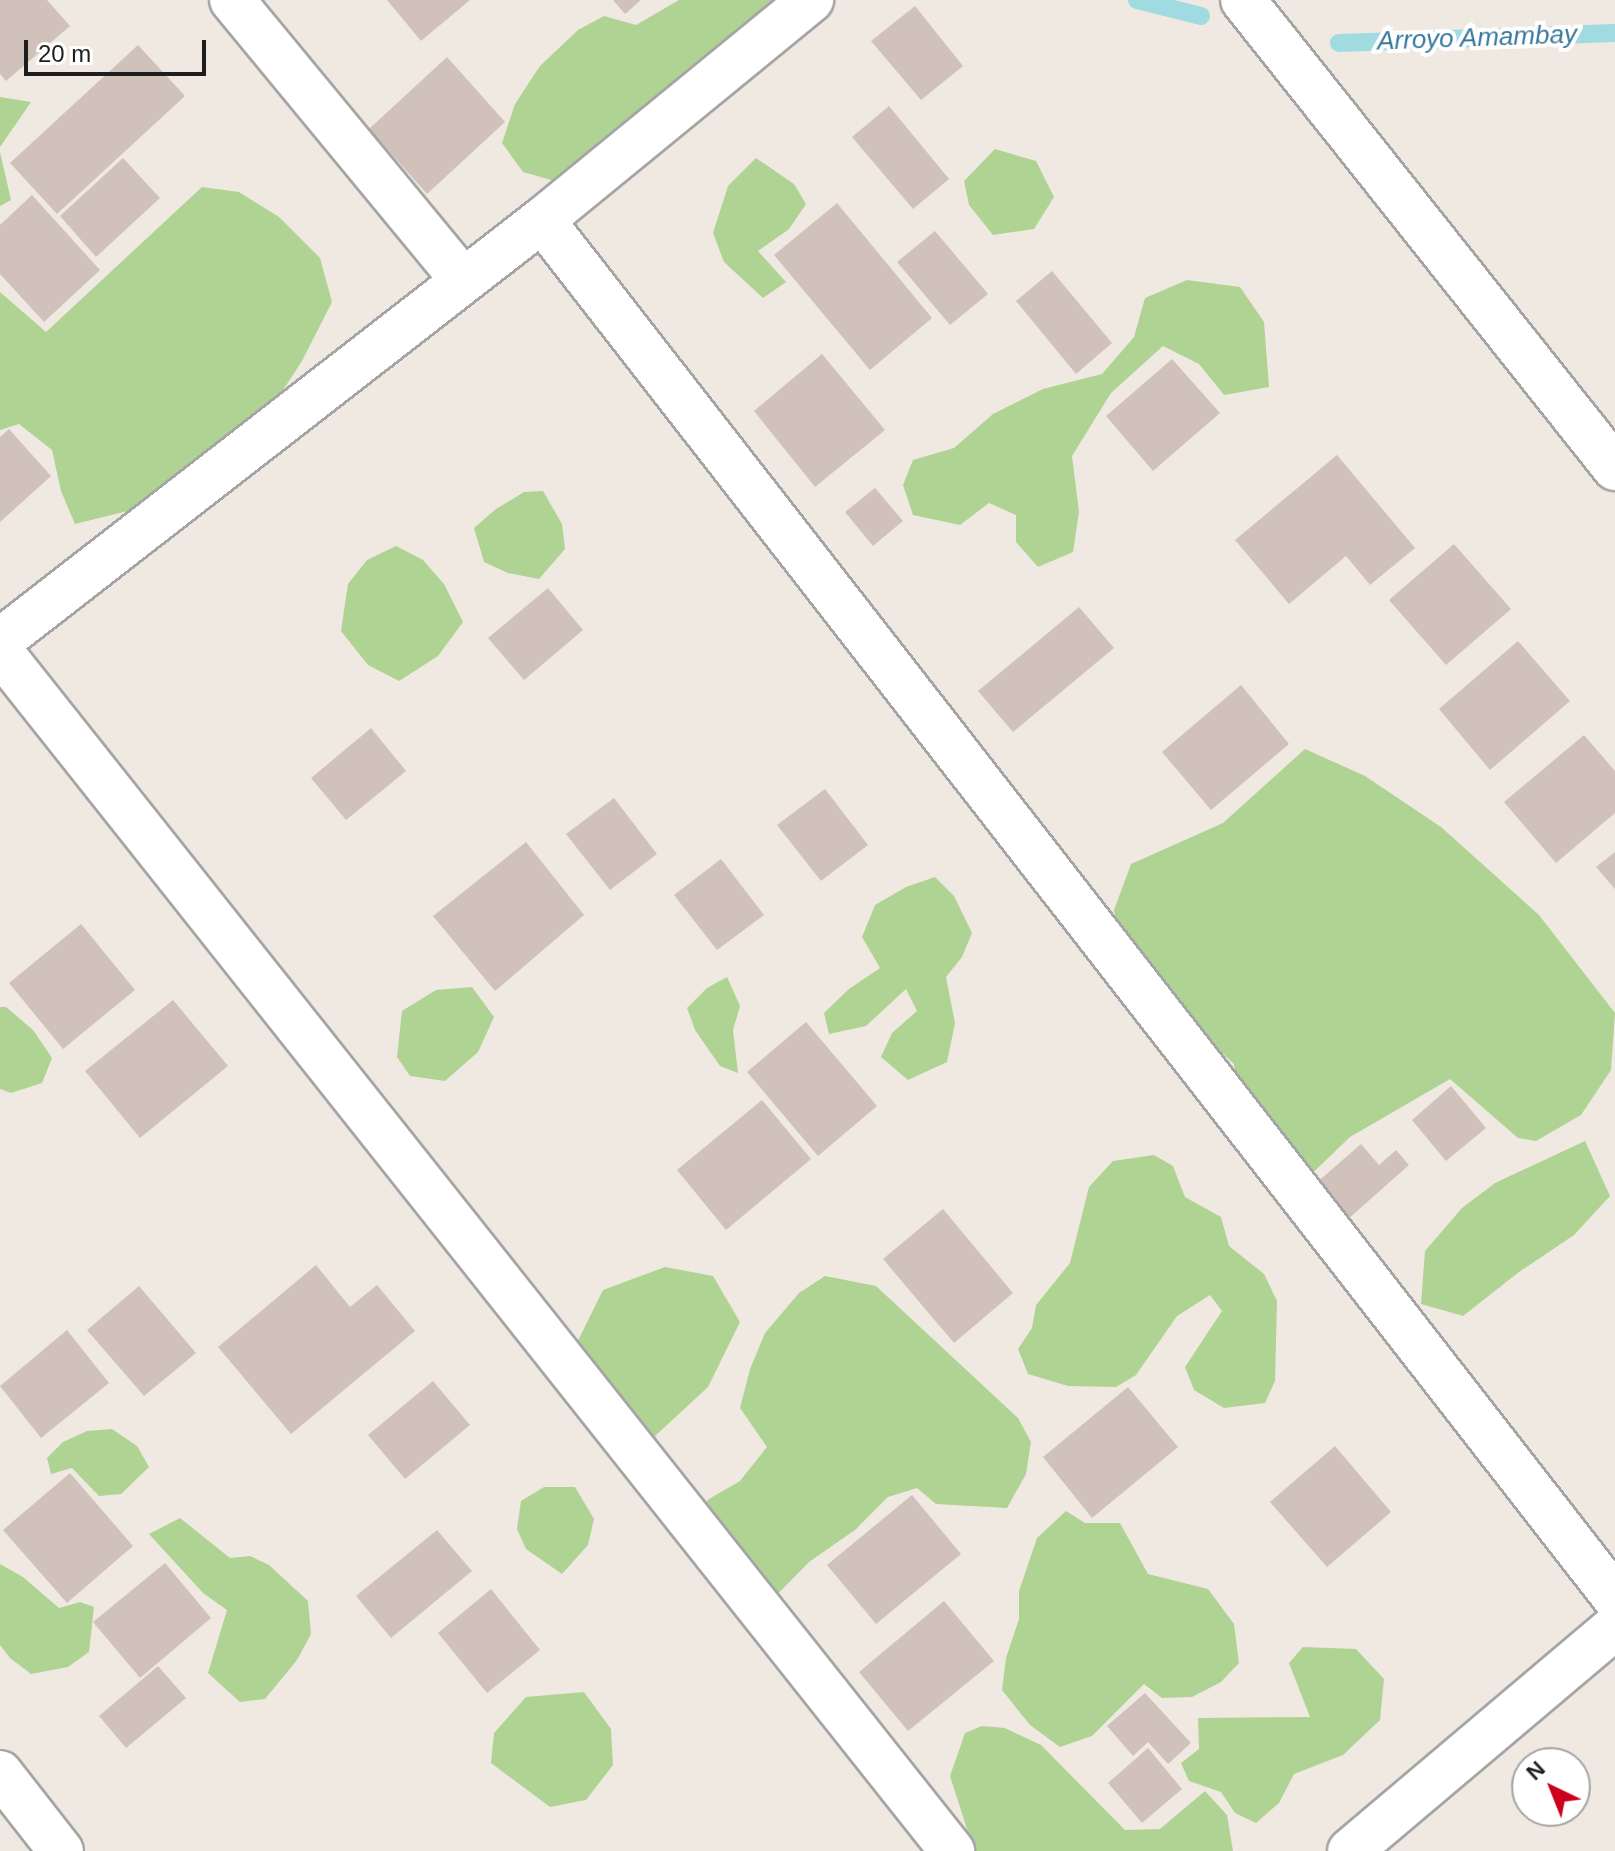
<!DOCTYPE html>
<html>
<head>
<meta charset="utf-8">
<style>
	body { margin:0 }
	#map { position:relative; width:1615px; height:1851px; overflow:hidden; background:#f0e9e2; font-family:Helvetica,sans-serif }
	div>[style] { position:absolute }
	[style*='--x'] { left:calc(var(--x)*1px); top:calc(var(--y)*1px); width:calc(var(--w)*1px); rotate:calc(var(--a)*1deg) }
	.forest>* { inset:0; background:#afd393 }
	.stream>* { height:18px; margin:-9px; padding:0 9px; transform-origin:9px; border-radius:9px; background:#9fdbe1 }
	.building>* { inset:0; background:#d0c1bb }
	.roads { filter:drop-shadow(2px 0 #a5a5a5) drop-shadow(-2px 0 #a5a5a5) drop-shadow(0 2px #a5a5a5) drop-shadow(0 -2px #a5a5a5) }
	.minor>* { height:44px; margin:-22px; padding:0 22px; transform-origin:22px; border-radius:22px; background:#fff }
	span { translate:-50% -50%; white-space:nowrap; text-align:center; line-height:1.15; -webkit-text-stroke:8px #fff; paint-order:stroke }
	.water-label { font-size:26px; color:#3a799d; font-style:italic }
	.north { position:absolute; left:1511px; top:1747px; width:80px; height:80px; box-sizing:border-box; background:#fff; border:2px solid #a5a5a5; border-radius:50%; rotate:317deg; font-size:22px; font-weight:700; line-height:32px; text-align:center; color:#1e1e1e }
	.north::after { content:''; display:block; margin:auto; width:28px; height:36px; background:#cb001c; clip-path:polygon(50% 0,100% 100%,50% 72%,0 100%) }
	.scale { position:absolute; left:24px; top:40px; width:182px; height:36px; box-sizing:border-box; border:4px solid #1e1e1e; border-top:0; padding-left:10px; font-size:24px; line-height:28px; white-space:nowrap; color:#1e1e1e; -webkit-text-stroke:6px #fff; paint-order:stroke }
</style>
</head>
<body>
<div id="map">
	<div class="forest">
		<div style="clip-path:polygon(679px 0,789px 0,558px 182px,523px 172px,502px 143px,515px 104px,540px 66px,578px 30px,604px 16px,636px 25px)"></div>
		<div style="clip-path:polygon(0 97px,31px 102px,0 147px)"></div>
		<div style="clip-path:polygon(995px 149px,1036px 161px,1054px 197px,1034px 229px,993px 235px,969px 205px,964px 181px)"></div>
		<div style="clip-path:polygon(0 152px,11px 200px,0 206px)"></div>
		<div style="clip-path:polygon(756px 158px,794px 184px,806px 204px,789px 229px,758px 251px,786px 282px,763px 298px,724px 262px,713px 233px,728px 186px)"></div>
		<div style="clip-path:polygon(202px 187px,239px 192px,279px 217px,320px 258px,332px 302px,302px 361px,253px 436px,140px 508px,75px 524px,61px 491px,52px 450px,19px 424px,0 430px,0 292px,46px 332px)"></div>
		<div style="clip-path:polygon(1187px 280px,1240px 287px,1264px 322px,1269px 387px,1224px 395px,1199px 364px,1163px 346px,1111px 393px,1072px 456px,1079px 512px,1073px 552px,1038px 567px,1016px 542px,1016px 515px,989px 503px,960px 525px,913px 515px,903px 485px,913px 460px,954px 448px,993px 414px,1043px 389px,1102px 374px,1134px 337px,1145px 298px)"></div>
		<div style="clip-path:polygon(543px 491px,562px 524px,565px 549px,539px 579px,508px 573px,484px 562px,474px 528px,496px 509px,524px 492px)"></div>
		<div style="clip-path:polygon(396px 546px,423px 560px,444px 584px,463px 622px,438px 656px,399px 681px,368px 665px,341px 631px,348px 584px,367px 560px)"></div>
		<div style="clip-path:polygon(1305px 749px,1365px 776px,1441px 827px,1539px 915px,1615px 1013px,1611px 1070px,1581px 1115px,1536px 1141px,1518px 1138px,1450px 1079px,1350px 1137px,1299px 1186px,1239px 1116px,1234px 1064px,1121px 960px,1114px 910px,1131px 864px,1223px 823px)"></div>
		<div style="clip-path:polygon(935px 877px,954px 896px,972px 933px,962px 957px,946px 977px,955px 1023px,947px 1062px,908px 1080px,881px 1057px,892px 1033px,917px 1011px,906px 989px,866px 1026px,829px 1034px,824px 1013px,849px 989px,880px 968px,862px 937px,875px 905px,906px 887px)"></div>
		<div style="clip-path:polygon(727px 977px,740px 1006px,733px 1030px,738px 1073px,720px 1066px,695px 1030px,687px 1008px,707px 988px)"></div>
		<div style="clip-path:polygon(472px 987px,494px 1017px,478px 1052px,445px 1081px,410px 1076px,397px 1057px,402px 1011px,436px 990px)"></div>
		<div style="clip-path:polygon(0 1007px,6px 1007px,33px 1030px,52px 1058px,42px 1083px,11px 1093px,0 1089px)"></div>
		<div style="clip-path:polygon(1585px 1141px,1610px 1196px,1574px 1235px,1519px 1272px,1463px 1316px,1421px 1304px,1425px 1251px,1462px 1208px,1495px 1183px)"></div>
		<div style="clip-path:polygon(1154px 1155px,1173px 1166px,1185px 1197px,1221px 1217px,1229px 1246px,1264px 1274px,1277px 1301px,1275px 1381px,1265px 1403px,1224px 1408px,1194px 1390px,1185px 1367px,1222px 1311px,1210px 1295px,1177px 1316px,1136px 1375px,1116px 1387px,1068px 1386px,1028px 1374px,1018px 1349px,1032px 1328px,1036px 1305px,1070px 1263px,1089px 1187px,1113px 1161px)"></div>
		<div style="clip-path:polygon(665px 1267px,713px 1276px,740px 1322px,708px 1387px,655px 1436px,608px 1428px,562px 1373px,603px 1290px)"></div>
		<div style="clip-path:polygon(825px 1276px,876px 1286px,1018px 1418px,1031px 1442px,1026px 1474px,1007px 1508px,936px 1504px,917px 1488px,888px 1497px,855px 1530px,809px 1562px,760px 1612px,690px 1520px,709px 1499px,740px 1481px,767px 1447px,740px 1408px,750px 1369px,765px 1333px,799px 1293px)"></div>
		<div style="clip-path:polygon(112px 1429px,137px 1446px,149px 1467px,121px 1494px,99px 1496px,72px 1468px,51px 1474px,47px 1458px,63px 1442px,87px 1431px)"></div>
		<div style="clip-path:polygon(544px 1487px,575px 1487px,594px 1519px,588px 1545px,562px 1574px,526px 1549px,517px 1529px,521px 1501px)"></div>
		<div style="clip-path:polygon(1066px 1511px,1085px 1523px,1120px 1523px,1148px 1574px,1208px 1589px,1234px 1624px,1239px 1663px,1221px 1682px,1192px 1697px,1162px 1698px,1144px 1684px,1092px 1736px,1060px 1747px,1030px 1725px,1002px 1690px,1006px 1658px,1019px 1619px,1019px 1591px,1037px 1538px)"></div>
		<div style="clip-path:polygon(180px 1518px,230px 1558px,250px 1556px,269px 1565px,308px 1601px,311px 1634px,297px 1660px,265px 1699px,240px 1702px,208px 1673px,227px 1610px,203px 1593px,149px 1534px)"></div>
		<div style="clip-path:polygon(0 1564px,23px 1577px,59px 1608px,80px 1602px,94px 1607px,89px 1652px,68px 1667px,31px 1674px,10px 1658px,0 1645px)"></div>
		<div style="clip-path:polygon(1303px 1647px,1356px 1649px,1384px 1679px,1380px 1720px,1343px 1755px,1294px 1774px,1279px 1803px,1256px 1823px,1235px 1813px,1221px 1792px,1189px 1781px,1181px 1763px,1199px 1749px,1198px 1718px,1310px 1717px,1289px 1663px)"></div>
		<div style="clip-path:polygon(584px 1692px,611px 1729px,613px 1765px,586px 1800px,550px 1807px,491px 1763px,494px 1733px,526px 1697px)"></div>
		<div style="clip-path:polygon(982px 1726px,1005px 1728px,1041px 1745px,1125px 1830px,1160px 1829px,1205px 1791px,1227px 1815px,1233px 1851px,974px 1851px,950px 1776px,965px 1733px)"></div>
	</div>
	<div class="stream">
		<div style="--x:1137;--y:0;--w:66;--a:14"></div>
		<div style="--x:1339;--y:43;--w:276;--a:-2.1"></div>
	</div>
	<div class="building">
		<div style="clip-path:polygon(0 0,47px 0,70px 26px,6px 81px,0 74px)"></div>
		<div style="clip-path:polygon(387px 0,470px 0,421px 41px)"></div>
		<div style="clip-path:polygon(613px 0,641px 0,625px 14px)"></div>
		<div style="clip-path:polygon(915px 6px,963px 66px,921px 100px,871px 41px)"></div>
		<div style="clip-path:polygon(138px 45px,185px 96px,57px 214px,10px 163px)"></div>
		<div style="clip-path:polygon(447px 57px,505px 122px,427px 194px,369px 129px)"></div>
		<div style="clip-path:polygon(889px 106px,949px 179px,913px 209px,852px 137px)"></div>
		<div style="clip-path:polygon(123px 158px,160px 198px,96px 257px,60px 216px)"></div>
		<div style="clip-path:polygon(32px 195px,100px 270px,44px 322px,0 274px,0 225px)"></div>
		<div style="clip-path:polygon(837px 203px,932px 318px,870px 370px,774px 255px)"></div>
		<div style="clip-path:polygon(935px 231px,988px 294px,950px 325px,897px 262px)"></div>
		<div style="clip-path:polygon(1052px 271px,1112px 343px,1076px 374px,1016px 301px)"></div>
		<div style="clip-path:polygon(822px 354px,885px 430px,815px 487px,754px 411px)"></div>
		<div style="clip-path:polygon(1172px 359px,1220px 413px,1153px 471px,1106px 416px)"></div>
		<div style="clip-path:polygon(9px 429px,51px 476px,0 522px,0 437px)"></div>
		<div style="clip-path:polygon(1337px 455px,1415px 548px,1370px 585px,1346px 556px,1289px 604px,1235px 540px)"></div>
		<div style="clip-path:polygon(875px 488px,903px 521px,873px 546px,845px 512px)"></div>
		<div style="clip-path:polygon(1454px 544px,1511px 609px,1446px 665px,1389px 600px)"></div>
		<div style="clip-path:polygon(548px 588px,583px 630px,524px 680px,488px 638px)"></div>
		<div style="clip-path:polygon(1079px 607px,1114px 648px,1013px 732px,978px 691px)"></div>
		<div style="clip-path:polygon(1518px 641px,1570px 701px,1490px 770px,1439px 709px)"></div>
		<div style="clip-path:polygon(1241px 685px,1289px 744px,1211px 810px,1162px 752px)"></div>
		<div style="clip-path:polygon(371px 728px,406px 771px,346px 820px,311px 778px)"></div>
		<div style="clip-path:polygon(1584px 735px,1615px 771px,1615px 813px,1556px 863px,1504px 802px)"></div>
		<div style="clip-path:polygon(825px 789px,868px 845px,821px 881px,777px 825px)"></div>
		<div style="clip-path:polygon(614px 798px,657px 854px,610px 890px,566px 834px)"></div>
		<div style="clip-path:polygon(526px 842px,584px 915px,495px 991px,433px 916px)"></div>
		<div style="clip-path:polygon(1615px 852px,1615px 889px,1596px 867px)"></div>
		<div style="clip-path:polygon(721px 859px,764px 915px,717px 950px,674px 895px)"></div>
		<div style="clip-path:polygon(81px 924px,135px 990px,63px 1049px,9px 983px)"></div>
		<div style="clip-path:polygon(173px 1000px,228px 1066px,140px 1138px,85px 1071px)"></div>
		<div style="clip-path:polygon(806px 1022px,877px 1106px,818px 1156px,747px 1072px)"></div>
		<div style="clip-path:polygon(1451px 1086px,1486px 1128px,1446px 1161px,1412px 1120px)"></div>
		<div style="clip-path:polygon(762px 1100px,811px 1159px,726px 1230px,677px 1170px)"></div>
		<div style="clip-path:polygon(1361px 1144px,1379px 1165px,1396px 1150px,1409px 1165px,1339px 1227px,1307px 1191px)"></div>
		<div style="clip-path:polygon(943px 1209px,1013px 1293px,954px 1343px,883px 1259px)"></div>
		<div style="clip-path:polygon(316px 1265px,350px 1307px,377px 1285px,415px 1331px,291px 1434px,218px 1347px)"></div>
		<div style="clip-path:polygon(139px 1286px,196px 1353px,144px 1396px,87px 1330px)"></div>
		<div style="clip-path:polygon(67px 1330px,109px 1383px,41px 1438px,0 1386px)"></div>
		<div style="clip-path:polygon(433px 1381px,470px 1425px,405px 1479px,368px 1435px)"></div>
		<div style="clip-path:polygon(1128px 1387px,1178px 1447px,1092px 1518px,1043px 1457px)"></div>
		<div style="clip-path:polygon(1335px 1446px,1391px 1512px,1327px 1567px,1270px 1502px)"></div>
		<div style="clip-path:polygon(70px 1473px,133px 1546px,67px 1603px,3px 1530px)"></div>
		<div style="clip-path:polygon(912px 1495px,961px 1554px,876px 1624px,827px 1565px)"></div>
		<div style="clip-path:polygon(437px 1530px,472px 1571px,391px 1638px,356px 1596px)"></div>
		<div style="clip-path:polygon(165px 1563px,211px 1618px,140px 1678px,93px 1622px)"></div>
		<div style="clip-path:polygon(491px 1589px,540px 1650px,487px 1693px,438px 1633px)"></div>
		<div style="clip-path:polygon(944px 1601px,994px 1661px,908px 1731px,859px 1672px)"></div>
		<div style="clip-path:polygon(158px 1666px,186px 1698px,126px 1748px,99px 1716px)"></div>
		<div style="clip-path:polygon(1145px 1693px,1191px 1743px,1168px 1764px,1148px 1742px,1133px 1756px,1107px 1726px)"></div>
		<div style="clip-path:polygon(1148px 1748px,1182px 1789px,1142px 1823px,1108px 1783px)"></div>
	</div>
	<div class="roads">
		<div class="minor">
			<div style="--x:232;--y:0;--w:363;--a:50.5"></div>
			<div style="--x:1243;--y:0;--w:598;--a:51.52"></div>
			<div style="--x:542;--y:220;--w:1746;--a:52.09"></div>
			<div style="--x:0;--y:641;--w:686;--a:-37.84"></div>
			<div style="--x:542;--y:220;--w:348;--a:-39.3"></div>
			<div style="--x:0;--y:651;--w:1532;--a:51.57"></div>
			<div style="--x:0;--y:1773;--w:99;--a:52"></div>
			<div style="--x:1350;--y:1851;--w:347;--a:-40.2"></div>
		</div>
	</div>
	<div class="water-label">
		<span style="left:1477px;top:38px;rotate:-2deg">Arroyo Amambay</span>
	</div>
	<div class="north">N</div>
	<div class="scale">20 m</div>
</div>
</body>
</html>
